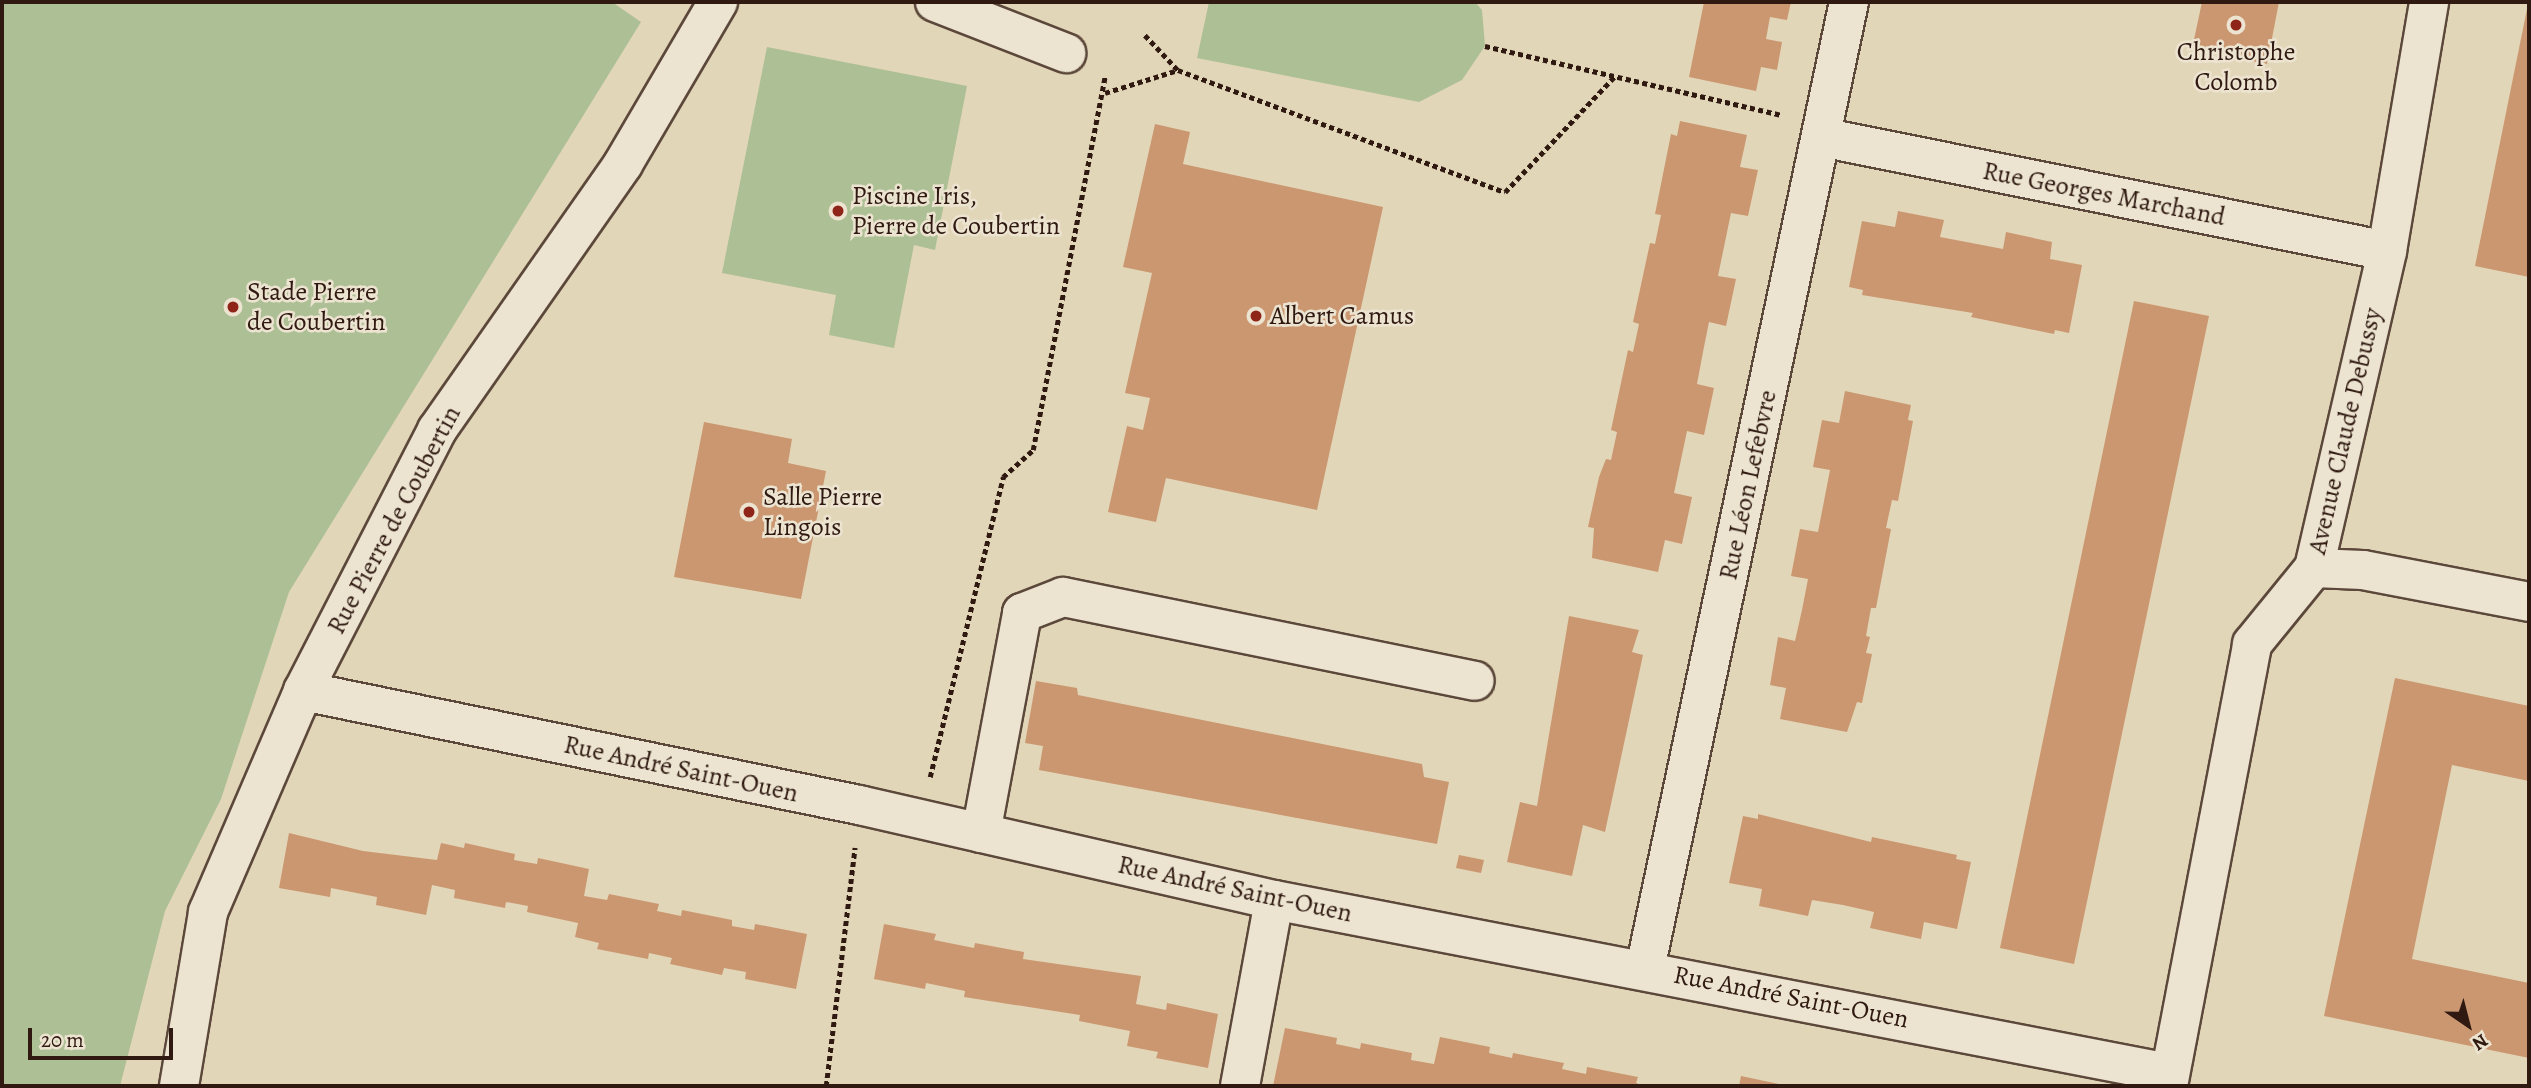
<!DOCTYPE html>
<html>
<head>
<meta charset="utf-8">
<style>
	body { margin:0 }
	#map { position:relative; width:2531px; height:1088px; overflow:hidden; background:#e2d6b8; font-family:Alegreya,serif }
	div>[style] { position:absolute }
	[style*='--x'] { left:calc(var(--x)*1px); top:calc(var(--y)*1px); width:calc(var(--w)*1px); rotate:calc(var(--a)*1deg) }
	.green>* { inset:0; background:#adbf94 }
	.building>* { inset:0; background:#cb9770 }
	.path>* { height:4.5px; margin-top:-2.25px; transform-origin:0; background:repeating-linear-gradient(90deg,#2f1911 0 5px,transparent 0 8.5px) }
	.roads { filter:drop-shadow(2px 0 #5c483b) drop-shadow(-2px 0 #5c483b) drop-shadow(0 2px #5c483b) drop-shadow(0 -2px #5c483b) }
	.minor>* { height:38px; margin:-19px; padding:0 19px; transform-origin:19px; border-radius:19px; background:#ece4d1 }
	.dots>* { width:19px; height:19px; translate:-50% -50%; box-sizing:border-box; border:4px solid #ece4d1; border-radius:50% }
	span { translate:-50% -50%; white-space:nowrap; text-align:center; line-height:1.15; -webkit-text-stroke:5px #ece4d1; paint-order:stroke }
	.poi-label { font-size:26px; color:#2f1911 }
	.left { translate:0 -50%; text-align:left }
	.street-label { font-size:26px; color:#2f1911 }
	.frame { position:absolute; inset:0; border:4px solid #2f1911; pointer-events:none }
	.north { position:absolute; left:2433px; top:990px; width:70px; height:70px; -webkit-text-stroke:5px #ece4d1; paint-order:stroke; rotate:145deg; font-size:19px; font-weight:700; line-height:28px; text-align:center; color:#2f1911 }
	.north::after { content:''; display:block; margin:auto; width:24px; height:32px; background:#2f1911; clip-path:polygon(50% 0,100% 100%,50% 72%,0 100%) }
	.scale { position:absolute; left:28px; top:1028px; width:145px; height:32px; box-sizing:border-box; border:4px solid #2f1911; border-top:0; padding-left:9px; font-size:21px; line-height:24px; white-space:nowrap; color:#2f1911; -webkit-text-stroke:5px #ece4d1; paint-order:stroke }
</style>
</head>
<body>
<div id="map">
	<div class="green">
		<div style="clip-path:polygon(2px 2px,612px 2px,641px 22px,289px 592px,221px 799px,165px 911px,120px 1086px,2px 1086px)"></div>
		<div style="clip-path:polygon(1209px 2px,1475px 2px,1482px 10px,1485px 46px,1462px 80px,1419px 102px,1197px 58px)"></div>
		<div style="clip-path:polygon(767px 47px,967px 86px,935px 250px,914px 245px,894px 348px,829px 335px,836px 295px,722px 273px)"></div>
	</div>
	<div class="building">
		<div style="clip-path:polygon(1704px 2px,1791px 2px,1787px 20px,1770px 17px,1766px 39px,1782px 42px,1777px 70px,1761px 67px,1756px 91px,1689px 77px)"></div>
		<div style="clip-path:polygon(2202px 2px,2279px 2px,2267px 64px,2192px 49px)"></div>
		<div style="clip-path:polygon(2528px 4px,2529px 4px,2529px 277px,2475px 266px)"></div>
		<div style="clip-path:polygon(1680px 121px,1747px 135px,1740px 167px,1758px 170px,1748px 216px,1731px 213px,1718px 276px,1736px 279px,1726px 326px,1709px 322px,1703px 352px,1697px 384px,1714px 388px,1704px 435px,1687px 431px,1674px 493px,1692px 497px,1682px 544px,1665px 540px,1658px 572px,1592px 558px,1594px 528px,1588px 527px,1599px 477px,1606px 459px,1611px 460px,1617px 432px,1611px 430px,1628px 350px,1633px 352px,1639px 324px,1633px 322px,1650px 243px,1655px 244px,1661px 215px,1655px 214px,1671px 134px,1677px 136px)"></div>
		<div style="clip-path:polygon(1155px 124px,1190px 132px,1183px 164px,1383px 207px,1317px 510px,1166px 478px,1156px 522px,1108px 512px,1127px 426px,1143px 430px,1150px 398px,1125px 393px,1152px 273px,1123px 267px)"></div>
		<div style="clip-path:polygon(1898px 211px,1944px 220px,1940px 237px,2003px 249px,2006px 232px,2052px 242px,2050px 259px,2082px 265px,2069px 333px,2055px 330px,2054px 334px,1971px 317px,1973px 313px,1862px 295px,1863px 290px,1849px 287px,1862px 221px,1895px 227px)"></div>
		<div style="clip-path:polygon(2134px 301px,2209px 316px,2074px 964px,2000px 948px)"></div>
		<div style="clip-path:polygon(1845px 391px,1911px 405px,1908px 420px,1913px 421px,1898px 501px,1892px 500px,1886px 528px,1891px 529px,1876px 608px,1871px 608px,1866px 636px,1870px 637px,1866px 653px,1872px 654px,1862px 703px,1857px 702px,1847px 732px,1780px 719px,1786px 688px,1770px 685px,1778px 637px,1795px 641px,1802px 610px,1808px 579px,1791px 576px,1800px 529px,1818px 532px,1830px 470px,1813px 467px,1822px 420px,1839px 423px)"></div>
		<div style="clip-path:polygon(704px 422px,792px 439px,788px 463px,826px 471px,801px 599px,674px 577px)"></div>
		<div style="clip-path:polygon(1569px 616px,1639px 630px,1632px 652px,1643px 655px,1605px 832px,1583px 825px,1572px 876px,1507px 862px,1520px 802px,1537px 806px)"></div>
		<div style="clip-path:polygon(2395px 678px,2529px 706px,2529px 781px,2452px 765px,2412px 959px,2529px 983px,2529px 1058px,2324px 1016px)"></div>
		<div style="clip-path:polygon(1036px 681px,1077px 688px,1078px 695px,1422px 764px,1424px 777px,1449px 782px,1437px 844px,1039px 770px,1043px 746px,1025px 743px)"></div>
		<div style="clip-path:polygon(1758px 814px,1871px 842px,1872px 837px,1957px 855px,1956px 859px,1971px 862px,1957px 929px,1924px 922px,1921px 939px,1870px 928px,1874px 912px,1843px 905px,1812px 900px,1808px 916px,1759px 906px,1762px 889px,1729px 883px,1743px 816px,1758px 819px)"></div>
		<div style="clip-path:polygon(289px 833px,363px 851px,437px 860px,441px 843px,464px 848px,465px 843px,515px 854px,514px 860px,537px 864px,538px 858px,589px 869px,584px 896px,607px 900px,609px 894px,659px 904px,657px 911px,681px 916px,682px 910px,732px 920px,732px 926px,754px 930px,755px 924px,807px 934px,796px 989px,745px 979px,746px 972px,724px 968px,722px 975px,670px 964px,672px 958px,649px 953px,648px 959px,597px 949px,599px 943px,575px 937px,578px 923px,527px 912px,528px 906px,506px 902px,505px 908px,454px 898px,455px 890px,432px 885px,426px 915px,376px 905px,377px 897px,331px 888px,330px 897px,279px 888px)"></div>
		<div style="clip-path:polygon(1459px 855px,1484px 860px,1481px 873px,1456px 868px)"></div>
		<div style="clip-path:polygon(884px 924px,936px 934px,934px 940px,974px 948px,975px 943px,1024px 952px,1023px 959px,1141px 976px,1136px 1004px,1166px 1010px,1167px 1003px,1218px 1014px,1208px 1068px,1156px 1058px,1158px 1052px,1127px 1046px,1130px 1031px,1079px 1021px,1080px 1015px,964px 997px,965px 991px,926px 983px,925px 989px,874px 979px)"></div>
		<div style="clip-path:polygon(1285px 1028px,1337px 1038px,1336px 1044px,1360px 1049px,1361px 1043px,1412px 1053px,1411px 1060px,1434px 1064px,1440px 1037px,1490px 1047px,1489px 1053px,1512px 1058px,1513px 1053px,1564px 1063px,1562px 1069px,1586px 1074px,1587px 1067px,1638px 1077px,1636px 1083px,1644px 1086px,1273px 1086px)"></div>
		<div style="clip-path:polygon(1741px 1076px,1784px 1085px,1784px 1086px,1739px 1086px)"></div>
	</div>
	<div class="path">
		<div style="--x:1145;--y:35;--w:48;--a:46.7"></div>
		<div style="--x:1178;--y:70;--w:349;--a:20.5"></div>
		<div style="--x:1505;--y:192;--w:160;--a:-46.5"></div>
		<div style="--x:1485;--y:46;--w:304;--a:13.1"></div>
		<div style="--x:1105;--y:93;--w:77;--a:-17.5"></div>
		<div style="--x:930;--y:777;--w:309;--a:-76.3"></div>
		<div style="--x:1003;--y:477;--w:40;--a:-42"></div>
		<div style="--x:1033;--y:450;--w:380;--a:-79.1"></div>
		<div style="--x:826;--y:1086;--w:240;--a:-83.1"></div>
	</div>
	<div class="roads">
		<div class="minor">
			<div style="--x:935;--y:2;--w:141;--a:21.3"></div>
			<div style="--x:1821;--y:137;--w:577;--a:11.39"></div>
			<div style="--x:2314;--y:568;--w:49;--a:2.3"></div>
			<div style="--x:2363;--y:570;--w:169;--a:10.9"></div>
			<div style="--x:303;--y:691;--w:568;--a:11.59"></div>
			<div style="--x:859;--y:805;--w:426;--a:12.9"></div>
			<div style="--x:1274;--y:900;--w:912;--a:10.94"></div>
			<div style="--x:981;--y:833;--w:224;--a:-79.4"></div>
			<div style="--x:1022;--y:613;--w:44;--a:-21.3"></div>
			<div style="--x:1063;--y:597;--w:420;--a:11.5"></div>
			<div style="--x:1645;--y:969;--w:988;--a:-78.09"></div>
			<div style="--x:179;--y:1086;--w:176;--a:-80.5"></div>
			<div style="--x:208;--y:912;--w:241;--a:-66.7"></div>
			<div style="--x:303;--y:691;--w:293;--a:-62.8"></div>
			<div style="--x:437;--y:430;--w:325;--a:-55"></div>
			<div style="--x:623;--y:164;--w:188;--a:-59.6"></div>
			<div style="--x:1240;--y:1086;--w:189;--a:-79.6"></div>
			<div style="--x:2168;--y:1086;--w:450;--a:-79.2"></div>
			<div style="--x:2252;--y:644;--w:98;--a:-50.8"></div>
			<div style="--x:2314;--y:568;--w:325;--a:-77"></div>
			<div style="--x:2387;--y:251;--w:253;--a:-80.4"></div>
		</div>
	</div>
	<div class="dots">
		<div style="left:2236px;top:25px;background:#8f2418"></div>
		<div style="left:838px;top:211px;background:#8f2418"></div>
		<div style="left:233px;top:307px;background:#8f2418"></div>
		<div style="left:1256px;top:316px;background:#8f2418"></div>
		<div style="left:749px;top:512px;background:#8f2418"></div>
	</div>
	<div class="poi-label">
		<span style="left:2236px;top:67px">Christophe<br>Colomb</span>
		<span class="left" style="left:852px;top:211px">Piscine Iris,<br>Pierre de Coubertin</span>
		<span class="left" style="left:247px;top:307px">Stade Pierre<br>de Coubertin</span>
		<span class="left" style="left:1270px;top:316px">Albert Camus</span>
		<span class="left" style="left:763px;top:512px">Salle Pierre<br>Lingois</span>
	</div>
	<div class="street-label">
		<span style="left:2104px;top:194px;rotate:11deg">Rue Georges Marchand</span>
		<span style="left:2345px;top:431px;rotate:-77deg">Avenue Claude Debussy</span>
		<span style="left:1748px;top:485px;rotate:-78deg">Rue Léon Lefebvre</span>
		<span style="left:394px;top:520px;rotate:-62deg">Rue Pierre de Coubertin</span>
		<span style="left:681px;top:769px;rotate:12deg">Rue André Saint-Ouen</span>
		<span style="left:1235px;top:889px;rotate:12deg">Rue André Saint-Ouen</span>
		<span style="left:1791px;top:997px;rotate:11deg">Rue André Saint-Ouen</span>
	</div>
	<div class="frame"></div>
	<div class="north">N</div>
	<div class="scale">20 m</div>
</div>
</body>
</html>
